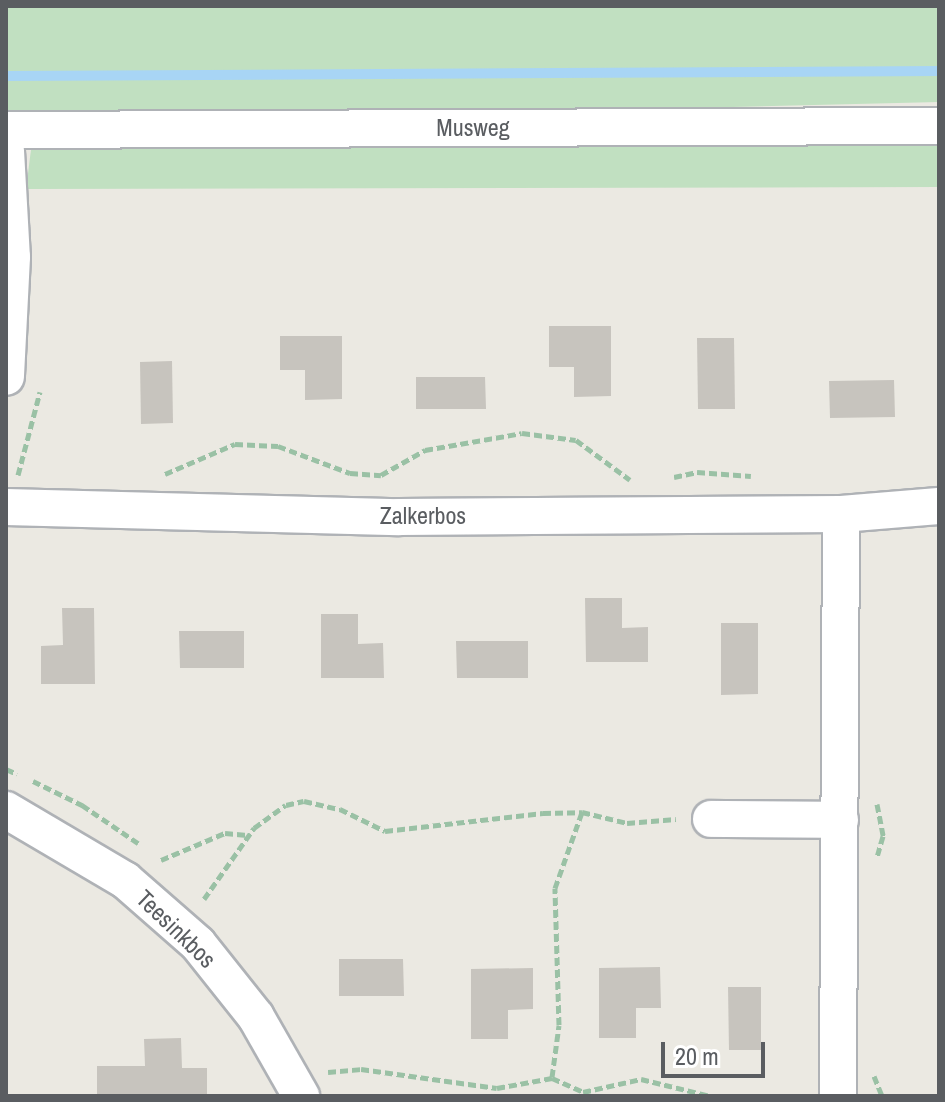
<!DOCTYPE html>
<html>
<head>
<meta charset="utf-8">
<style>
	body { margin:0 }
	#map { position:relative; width:945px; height:1102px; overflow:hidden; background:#ebe9e2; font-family:"Archivo Narrow",sans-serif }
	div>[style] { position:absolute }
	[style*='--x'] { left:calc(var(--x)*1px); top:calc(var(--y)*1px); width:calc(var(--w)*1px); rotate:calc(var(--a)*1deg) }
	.green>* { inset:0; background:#c1e0c1 }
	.stream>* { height:10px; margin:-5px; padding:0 5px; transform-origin:5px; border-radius:5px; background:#a8d5f5 }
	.building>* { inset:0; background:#c7c4be }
	.path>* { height:5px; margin-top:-2.5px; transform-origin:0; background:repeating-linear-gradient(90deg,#9ac1a5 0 8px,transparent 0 12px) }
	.roads { filter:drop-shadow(2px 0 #afb2b6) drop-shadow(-2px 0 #afb2b6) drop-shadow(0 2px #afb2b6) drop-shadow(0 -2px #afb2b6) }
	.minor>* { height:36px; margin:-18px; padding:0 18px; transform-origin:18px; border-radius:18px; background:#fff }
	span { translate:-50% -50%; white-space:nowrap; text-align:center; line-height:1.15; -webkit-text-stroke:6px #fff; paint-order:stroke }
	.street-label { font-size:24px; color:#5a5d61 }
	.frame { position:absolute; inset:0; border:8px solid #5a5d61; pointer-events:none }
	.scale { position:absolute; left:661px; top:1042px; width:104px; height:36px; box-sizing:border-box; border:4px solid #5a5d61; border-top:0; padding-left:10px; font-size:24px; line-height:28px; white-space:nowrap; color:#5a5d61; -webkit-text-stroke:6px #fff; paint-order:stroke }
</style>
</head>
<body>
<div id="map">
	<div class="green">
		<div style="clip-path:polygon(6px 6px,939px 6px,939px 102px,606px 110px,6px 111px)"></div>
		<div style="clip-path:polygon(939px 137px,939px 187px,26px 189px,32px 142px)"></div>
	</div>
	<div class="stream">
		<div style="--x:6;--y:76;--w:933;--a:-0.31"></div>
	</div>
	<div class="building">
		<div style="clip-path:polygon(549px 326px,611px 326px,611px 396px,574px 397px,574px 367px,549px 367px)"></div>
		<div style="clip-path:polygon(280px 336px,342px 336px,342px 399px,305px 400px,305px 370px,280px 370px)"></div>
		<div style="clip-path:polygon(697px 338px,734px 338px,735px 409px,698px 409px)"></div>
		<div style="clip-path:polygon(172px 361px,173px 423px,141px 424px,140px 362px)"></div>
		<div style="clip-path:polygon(416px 377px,485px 377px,486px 409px,416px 409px)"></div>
		<div style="clip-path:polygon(894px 380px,895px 417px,830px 418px,829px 381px)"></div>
		<div style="clip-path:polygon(585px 598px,622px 598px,622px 628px,648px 627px,648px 662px,586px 662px)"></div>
		<div style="clip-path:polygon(62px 608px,94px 608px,95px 684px,41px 684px,41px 646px,63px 645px)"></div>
		<div style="clip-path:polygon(321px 614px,358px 614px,358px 644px,383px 643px,384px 678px,321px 678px)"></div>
		<div style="clip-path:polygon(721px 623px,758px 623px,758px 694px,721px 695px)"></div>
		<div style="clip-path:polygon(179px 631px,244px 631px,244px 668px,180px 668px)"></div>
		<div style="clip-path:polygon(456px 641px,528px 641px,528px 678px,457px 678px)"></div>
		<div style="clip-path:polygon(339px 959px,403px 959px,404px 996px,339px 996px)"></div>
		<div style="clip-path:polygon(660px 967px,661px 1008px,636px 1008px,636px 1038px,599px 1038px,599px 968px)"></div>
		<div style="clip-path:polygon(533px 968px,533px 1009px,508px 1010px,508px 1039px,471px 1039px,471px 969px)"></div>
		<div style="clip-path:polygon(728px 987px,761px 987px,761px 1050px,729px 1050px)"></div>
		<div style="clip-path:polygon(181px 1038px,182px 1068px,207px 1068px,207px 1096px,97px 1096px,97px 1066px,145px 1066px,144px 1039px)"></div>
	</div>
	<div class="path">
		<div style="--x:165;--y:474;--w:76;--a:-23.2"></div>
		<div style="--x:235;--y:444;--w:43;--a:2.7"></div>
		<div style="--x:278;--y:446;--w:77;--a:20.6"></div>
		<div style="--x:350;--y:473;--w:31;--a:4"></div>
		<div style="--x:381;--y:475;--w:51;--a:-29.6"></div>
		<div style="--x:425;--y:450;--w:98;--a:-9.9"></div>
		<div style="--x:522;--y:433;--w:54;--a:7.4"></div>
		<div style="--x:576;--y:440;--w:67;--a:36.5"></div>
		<div style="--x:18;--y:475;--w:86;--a:-75.2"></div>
		<div style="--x:674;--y:477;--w:24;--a:-12"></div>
		<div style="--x:697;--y:472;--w:54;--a:4.2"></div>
		<div style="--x:6;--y:769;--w:12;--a:24"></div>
		<div style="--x:33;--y:781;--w:55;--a:26.1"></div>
		<div style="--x:82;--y:805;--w:68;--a:34.2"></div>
		<div style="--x:877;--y:804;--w:33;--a:79"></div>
		<div style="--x:883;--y:836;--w:22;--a:106"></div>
		<div style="--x:161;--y:860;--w:69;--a:-22.9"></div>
		<div style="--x:225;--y:833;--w:25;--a:5"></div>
		<div style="--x:204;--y:899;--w:87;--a:-54.8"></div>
		<div style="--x:254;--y:828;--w:39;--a:-36"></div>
		<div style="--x:286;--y:805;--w:18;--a:-13"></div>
		<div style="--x:304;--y:801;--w:37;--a:13"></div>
		<div style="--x:340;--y:809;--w:50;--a:26.1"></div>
		<div style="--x:385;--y:831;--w:159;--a:-6.5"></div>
		<div style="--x:543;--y:813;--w:39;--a:-1"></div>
		<div style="--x:582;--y:812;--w:46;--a:13.7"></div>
		<div style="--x:627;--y:823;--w:49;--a:-4.7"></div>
		<div style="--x:328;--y:1072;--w:33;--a:-5"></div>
		<div style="--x:361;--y:1069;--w:137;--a:8"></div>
		<div style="--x:497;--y:1088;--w:56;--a:-10.3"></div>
		<div style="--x:552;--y:1078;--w:34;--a:24"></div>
		<div style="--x:583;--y:1092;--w:59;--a:-12.6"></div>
		<div style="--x:641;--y:1079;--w:71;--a:13.8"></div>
		<div style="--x:874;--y:1076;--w:22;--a:68"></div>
		<div style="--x:552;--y:1077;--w:52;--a:-82.3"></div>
		<div style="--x:559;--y:1025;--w:137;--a:-91.7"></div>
		<div style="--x:555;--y:888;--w:81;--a:-70.4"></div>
	</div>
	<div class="roads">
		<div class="minor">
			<div style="--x:6;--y:130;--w:933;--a:-0.25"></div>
			<div style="--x:6;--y:151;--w:106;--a:86.8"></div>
			<div style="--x:12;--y:257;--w:120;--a:92.9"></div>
			<div style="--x:6;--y:507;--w:393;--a:1.5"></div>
			<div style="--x:399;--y:517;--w:442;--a:-0.4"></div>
			<div style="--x:841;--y:514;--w:582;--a:90.3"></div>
			<div style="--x:841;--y:514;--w:98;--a:-4.7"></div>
			<div style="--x:6;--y:810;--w:138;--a:30.5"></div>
			<div style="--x:125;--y:880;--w:97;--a:41.2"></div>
			<div style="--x:198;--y:944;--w:93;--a:51.5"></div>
			<div style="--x:256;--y:1017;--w:91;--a:60.3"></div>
			<div style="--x:711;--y:819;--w:129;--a:0.4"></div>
		</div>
	</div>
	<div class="street-label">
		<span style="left:473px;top:128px">Musweg</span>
		<span style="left:423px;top:516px">Zalkerbos</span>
		<span style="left:176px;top:929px;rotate:44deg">Teesinkbos</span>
	</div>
	<div class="frame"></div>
	<div class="scale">20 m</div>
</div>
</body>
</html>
